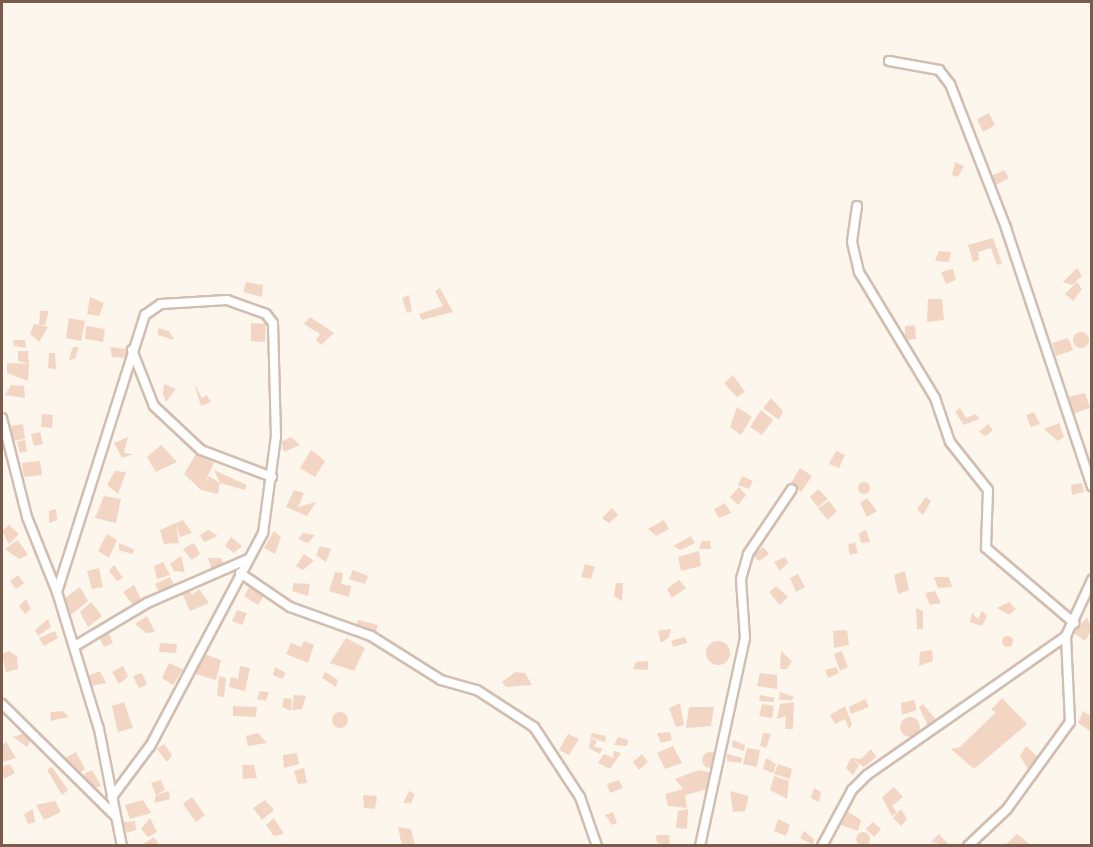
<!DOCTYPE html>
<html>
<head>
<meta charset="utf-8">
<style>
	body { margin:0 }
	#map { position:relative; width:1093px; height:847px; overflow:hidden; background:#fdf6ec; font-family:"Archivo Narrow",sans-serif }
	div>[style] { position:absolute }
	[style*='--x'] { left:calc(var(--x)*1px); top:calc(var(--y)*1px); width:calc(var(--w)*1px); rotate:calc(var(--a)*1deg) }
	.building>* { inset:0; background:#f3d5c3 }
	.round { border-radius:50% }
	.roads { filter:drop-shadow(2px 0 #d1beb0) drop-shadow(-2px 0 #d1beb0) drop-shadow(0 2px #d1beb0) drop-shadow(0 -2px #d1beb0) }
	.minor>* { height:8px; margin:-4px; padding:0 4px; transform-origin:4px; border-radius:4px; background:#fff }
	span { translate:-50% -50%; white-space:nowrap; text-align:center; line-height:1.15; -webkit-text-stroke:4.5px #fffaf3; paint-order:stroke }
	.frame { position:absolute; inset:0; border:3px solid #7a5c4d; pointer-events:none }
</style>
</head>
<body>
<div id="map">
	<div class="building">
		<div style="clip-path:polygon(989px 113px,995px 125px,983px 132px,977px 119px)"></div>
		<div style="clip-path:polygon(955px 162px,964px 166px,958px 177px,952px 175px)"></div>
		<div style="clip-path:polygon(1004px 170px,1009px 178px,996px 185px,991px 176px)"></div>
		<div style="clip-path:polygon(993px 238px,1002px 263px,997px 265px,991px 248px,978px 252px,979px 260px,973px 262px,968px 245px)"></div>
		<div style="clip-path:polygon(939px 251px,951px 252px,949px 262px,935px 261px)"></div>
		<div style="clip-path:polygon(1077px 268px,1082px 276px,1072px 285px,1063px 282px)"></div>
		<div style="clip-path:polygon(953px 269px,956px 280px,946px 284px,941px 272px)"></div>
		<div style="clip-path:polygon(246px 282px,263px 285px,262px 297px,243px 292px)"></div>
		<div style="clip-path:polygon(1077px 282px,1082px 289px,1073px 301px,1065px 294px)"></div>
		<div style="clip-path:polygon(440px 288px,453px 312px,422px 320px,419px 314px,443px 306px,435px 291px)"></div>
		<div style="clip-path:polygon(409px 295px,412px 311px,407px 313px,402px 298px)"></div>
		<div style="clip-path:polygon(90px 297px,104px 303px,99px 316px,87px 314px)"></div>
		<div style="clip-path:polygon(928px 299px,942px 299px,944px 320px,927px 322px)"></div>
		<div style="clip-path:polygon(40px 311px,49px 311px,45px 325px,40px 325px,48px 327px,39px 342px,30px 334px,34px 324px,39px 325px)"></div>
		<div style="clip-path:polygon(310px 317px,334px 333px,321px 345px,316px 340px,320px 334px,304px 324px)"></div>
		<div style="clip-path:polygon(69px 318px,85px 321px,81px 341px,66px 338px)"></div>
		<div style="clip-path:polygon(251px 323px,266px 324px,265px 342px,251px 341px)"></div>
		<div style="clip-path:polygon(915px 325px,916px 339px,905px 340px,905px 326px)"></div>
		<div style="clip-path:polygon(86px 326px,105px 329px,103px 342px,85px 339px)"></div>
		<div style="clip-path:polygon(158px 328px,169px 331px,174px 340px,158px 335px)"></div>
		<div class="round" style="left:1073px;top:332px;width:16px;height:16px"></div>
		<div style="clip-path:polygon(1068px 338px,1073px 350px,1056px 356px,1052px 343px)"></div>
		<div style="clip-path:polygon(13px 340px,25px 340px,26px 348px,14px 346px)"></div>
		<div style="clip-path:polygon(73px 347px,79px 347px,75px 359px,69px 360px)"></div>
		<div style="clip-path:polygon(110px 347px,128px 349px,124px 358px,112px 357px)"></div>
		<div style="clip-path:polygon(18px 351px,28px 351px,29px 364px,28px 381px,7px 373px,7px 363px,29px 364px,18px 361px)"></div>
		<div style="clip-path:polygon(49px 353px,55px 353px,56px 369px,48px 368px)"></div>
		<div style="clip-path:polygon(733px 375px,745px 392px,737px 397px,724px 383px)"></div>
		<div style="clip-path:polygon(194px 383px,202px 398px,207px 395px,211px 402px,201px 406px)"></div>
		<div style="clip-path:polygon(164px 384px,176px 389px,166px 402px,163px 394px)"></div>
		<div style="clip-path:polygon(11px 385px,24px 386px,25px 398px,5px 395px)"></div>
		<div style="clip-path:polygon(1085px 393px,1090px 408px,1072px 414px,1067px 397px)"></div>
		<div style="clip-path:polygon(771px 398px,783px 411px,779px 420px,763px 408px)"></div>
		<div style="clip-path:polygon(737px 407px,752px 417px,741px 435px,730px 427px)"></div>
		<div style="clip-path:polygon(960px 408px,966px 418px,976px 414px,979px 419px,964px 425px,955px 412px)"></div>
		<div style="clip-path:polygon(761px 410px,773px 420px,762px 435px,750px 427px)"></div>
		<div style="clip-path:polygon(1034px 412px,1040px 424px,1031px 427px,1026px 415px)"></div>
		<div style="clip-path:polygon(42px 414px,53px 415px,52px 428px,41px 427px)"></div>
		<div style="clip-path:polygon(1059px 423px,1064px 437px,1058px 441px,1044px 429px)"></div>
		<div style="clip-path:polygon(23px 424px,25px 439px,13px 441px,11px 426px)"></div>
		<div style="clip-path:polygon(988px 424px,993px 430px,986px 436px,979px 432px)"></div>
		<div style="clip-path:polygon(40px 432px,43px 444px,34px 446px,31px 434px)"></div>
		<div style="clip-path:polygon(128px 437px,124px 453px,133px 454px,122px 458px,114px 443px)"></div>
		<div style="clip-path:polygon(291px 437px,300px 445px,284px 452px,281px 442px)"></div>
		<div style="clip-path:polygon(25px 440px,27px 451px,20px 453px,17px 442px)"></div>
		<div style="clip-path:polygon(161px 445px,177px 462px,156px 472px,147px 457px)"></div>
		<div style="clip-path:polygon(311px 450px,325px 461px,315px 477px,300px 468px)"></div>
		<div style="clip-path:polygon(836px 451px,845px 455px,839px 468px,829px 464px)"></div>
		<div style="clip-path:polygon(196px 454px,214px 463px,203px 486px,209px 476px,220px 483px,214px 470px,247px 485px,245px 490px,220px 483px,218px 494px,201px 490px,184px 474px)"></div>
		<div style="clip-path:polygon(40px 461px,42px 475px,24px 477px,22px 463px)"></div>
		<div style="clip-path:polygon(800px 468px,812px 476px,801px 492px,791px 483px)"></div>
		<div style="clip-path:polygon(115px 471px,126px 472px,118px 494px,107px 485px)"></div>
		<div style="clip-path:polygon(742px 476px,753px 481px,749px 489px,738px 485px)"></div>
		<div class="round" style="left:858px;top:482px;width:12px;height:12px"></div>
		<div style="clip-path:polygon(1082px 483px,1084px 492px,1072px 495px,1071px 485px)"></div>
		<div style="clip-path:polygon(739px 487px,746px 495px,738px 505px,730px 497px)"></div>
		<div style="clip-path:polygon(818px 489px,828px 499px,818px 507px,810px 497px)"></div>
		<div style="clip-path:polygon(294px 490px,304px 493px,298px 507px,316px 502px,307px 516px,286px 507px)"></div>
		<div style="clip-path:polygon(104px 496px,121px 499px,116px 523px,95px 518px)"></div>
		<div style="clip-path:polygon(926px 497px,931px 501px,923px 515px,917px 509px)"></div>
		<div style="clip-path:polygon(867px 498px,877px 511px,867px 517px,860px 503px)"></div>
		<div style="clip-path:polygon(829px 501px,837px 511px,828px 520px,818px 508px)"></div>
		<div style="clip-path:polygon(725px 503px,731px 513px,719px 518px,714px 509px)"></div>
		<div style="clip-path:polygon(612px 508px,618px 515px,609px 523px,602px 518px)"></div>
		<div style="clip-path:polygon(56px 509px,57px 520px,49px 523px,49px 511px)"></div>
		<div style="clip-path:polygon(183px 520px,192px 533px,180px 537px,176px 525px,179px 543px,164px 544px,160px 530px)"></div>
		<div style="clip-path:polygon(664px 520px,669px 529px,656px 536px,648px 529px)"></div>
		<div style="clip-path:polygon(9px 525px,19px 534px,9px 544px,2px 531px)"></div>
		<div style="clip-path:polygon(208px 530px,218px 536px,204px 542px,200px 535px)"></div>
		<div style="clip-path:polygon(866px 530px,870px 542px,861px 543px,859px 533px)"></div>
		<div style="clip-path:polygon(274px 531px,281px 537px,275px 554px,264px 548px)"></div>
		<div style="clip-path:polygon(303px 533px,315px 535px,308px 543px,298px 539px)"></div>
		<div style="clip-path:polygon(107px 534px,117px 540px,109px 558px,98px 551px)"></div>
		<div style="clip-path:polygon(691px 536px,695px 543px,681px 550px,673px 546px)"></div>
		<div style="clip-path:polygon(231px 537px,242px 546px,234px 553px,225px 546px)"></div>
		<div style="clip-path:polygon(18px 540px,28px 555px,19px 559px,5px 549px)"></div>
		<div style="clip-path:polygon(702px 541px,710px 541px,711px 549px,699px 549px)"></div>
		<div style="clip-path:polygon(855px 542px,858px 553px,850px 555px,848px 545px)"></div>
		<div style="clip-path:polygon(119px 543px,135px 550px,132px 554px,119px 550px)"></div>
		<div style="clip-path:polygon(194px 543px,200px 554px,192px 560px,183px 549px)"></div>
		<div style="clip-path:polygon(320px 546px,331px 549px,326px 562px,316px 555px)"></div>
		<div style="clip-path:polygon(763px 547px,769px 554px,759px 561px,753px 555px)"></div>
		<div style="clip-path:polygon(699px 551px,701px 566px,681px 571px,678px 557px)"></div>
		<div style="clip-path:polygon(304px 554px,314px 561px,303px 570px,296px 566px)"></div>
		<div style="clip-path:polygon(181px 556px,185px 572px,174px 571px,170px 564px)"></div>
		<div style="clip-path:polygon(785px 557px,788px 563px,780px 571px,774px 562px)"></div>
		<div style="clip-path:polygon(208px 558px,221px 558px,225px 567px,212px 570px)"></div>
		<div style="clip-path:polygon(163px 562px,170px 575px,157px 579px,154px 566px)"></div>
		<div style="clip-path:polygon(585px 564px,595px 567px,591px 579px,581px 577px)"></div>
		<div style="clip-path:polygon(114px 565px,123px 578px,117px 581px,109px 571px)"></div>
		<div style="clip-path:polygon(99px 568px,103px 587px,92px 589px,87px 571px)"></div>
		<div style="clip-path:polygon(353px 570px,368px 576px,365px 584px,349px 579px)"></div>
		<div style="clip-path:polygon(905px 571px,909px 590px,898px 594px,894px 575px)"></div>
		<div style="clip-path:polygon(335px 572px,343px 573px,341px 584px,351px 586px,349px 597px,329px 591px)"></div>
		<div style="clip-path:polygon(798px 574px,805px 587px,796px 592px,790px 578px)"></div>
		<div style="clip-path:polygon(18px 575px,24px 583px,16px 589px,10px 581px)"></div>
		<div style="clip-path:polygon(170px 577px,174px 584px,160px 594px,155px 584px)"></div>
		<div style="clip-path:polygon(934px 577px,949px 577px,952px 587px,938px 588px)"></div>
		<div style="clip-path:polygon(679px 580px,686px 588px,672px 598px,667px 589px)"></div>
		<div style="clip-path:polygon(294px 583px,310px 584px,308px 596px,292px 591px)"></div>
		<div style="clip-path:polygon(616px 583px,623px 583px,622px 601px,614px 596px)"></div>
		<div style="clip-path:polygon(134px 585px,141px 599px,133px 605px,123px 592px)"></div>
		<div style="clip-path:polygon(250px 586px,264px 595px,258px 605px,244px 596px)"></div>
		<div style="clip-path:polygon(776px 586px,788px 597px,780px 605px,769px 592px)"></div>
		<div style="clip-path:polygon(80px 587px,88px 601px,71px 615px,64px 599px)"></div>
		<div style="clip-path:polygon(189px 589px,192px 595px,199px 589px,209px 603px,190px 611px,182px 593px)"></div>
		<div style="clip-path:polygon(935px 591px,941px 603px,930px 605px,925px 593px)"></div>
		<div style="clip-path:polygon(26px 599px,31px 609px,25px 614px,19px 606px)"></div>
		<div style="clip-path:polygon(91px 602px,102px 616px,88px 627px,80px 612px)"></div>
		<div style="clip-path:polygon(1009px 602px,1016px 609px,1009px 615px,997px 608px)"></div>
		<div style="clip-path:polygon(916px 608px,923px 611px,923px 629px,917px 629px)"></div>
		<div style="clip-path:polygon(237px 610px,247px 613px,242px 625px,232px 621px)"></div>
		<div style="clip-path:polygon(982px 611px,987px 616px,982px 626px,970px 622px,972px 613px,978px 619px)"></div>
		<div style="clip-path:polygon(147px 616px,155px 632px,146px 633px,135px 624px)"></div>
		<div style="clip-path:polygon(1087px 617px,1092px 629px,1085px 641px,1074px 633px)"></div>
		<div style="clip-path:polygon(48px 619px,51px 627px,38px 636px,35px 630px)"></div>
		<div style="clip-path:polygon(358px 620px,378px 625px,375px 634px,354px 631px)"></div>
		<div style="clip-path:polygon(671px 629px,669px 637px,661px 643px,658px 631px)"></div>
		<div style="clip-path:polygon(847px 630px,849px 645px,834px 648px,833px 631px)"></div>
		<div style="clip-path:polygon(55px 631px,58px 638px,44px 646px,39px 638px)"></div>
		<div style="clip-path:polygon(109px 633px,113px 643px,104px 647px,98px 635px)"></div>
		<div class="round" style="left:1001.5px;top:635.5px;width:11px;height:11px"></div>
		<div style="clip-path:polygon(685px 637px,687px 643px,673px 647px,671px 641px)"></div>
		<div style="clip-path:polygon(346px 638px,365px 648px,354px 671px,330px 663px)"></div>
		<div style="clip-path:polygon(304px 641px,314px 645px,308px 663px,286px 654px,291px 643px,301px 647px)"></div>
		<div class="round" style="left:706px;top:641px;width:24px;height:24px"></div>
		<div style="clip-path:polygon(160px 643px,177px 644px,176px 653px,159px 652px)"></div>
		<div style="clip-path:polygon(932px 650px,933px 661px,919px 666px,920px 652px)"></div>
		<div style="clip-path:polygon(9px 651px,17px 656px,18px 669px,6px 672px,2px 654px)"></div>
		<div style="clip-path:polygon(781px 651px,792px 661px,787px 669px,780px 669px)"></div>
		<div style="clip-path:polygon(842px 651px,848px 667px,840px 671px,834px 654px)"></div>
		<div style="clip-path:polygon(201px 653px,221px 660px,216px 680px,192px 673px)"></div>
		<div style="clip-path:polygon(648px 661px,648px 670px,633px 669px,636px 662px)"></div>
		<div style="clip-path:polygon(169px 663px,183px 669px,173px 685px,162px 678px)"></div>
		<div style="clip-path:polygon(123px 666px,128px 677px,119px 684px,112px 672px)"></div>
		<div style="clip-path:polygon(240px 666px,250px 668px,245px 691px,229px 687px,231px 677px,238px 679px)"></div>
		<div style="clip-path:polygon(275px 667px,286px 673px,282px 679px,273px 675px)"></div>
		<div style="clip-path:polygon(836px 667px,839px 673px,828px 678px,825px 670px)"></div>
		<div style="clip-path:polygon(100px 671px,106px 683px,91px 686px,88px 676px)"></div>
		<div style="clip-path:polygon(325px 672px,338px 680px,336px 687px,322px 678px)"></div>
		<div style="clip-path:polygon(515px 672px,525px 673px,532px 685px,506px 687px,502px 682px)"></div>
		<div style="clip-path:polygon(142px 673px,147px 684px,139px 689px,133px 676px)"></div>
		<div style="clip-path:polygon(760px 673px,777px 675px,777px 689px,757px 686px)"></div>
		<div style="clip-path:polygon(219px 676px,226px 678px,224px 697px,217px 696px)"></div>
		<div style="clip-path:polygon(260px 691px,269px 692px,266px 701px,257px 699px)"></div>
		<div style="clip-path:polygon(780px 692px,794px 697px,792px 700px,779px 700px)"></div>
		<div style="clip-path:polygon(294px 695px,306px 696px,302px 709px,292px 710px)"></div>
		<div style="clip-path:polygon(760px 695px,775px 698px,773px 702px,759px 701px)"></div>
		<div style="clip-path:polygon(284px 698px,292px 699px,291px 711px,282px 707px)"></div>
		<div style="clip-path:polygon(1002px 698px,1027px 724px,974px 769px,951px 749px,960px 747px,996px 712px,991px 710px)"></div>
		<div style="clip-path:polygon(865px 699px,869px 707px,851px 714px,849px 707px)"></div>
		<div style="clip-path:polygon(914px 700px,917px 710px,902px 715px,901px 703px)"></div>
		<div style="clip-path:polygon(124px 702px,133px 728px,118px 732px,112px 706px)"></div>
		<div style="clip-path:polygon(794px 702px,793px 729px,785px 729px,786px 716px,777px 719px,780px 704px)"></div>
		<div style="clip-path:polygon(680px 703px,684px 725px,676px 727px,669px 708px)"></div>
		<div style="clip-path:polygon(762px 704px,774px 706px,772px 718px,759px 716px)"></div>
		<div style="clip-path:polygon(923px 704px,936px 720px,928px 726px,919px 707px)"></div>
		<div style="clip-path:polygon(233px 706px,257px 707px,256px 717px,233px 716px)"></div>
		<div style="clip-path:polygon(845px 706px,852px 724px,849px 729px,845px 719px,835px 724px,830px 715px)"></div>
		<div style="clip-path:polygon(689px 707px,714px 707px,711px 726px,686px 728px)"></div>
		<div style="clip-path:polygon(63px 711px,69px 717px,50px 721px,51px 712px)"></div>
		<div style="clip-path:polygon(1083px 711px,1092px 717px,1090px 731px,1078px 723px)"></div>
		<div class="round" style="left:332px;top:712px;width:16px;height:16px"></div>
		<div class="round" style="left:900px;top:717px;width:20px;height:20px"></div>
		<div style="clip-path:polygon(670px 732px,672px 740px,661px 743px,657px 733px)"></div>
		<div style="clip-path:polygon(24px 733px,31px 740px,27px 747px,13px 737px)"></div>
		<div style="clip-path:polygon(258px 733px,267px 743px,248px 746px,246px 736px)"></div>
		<div style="clip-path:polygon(592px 733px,606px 736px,605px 742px,590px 737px)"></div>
		<div style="clip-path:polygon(763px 733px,771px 734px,766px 748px,760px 746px)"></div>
		<div style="clip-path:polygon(568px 734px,579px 739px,569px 755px,559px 750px)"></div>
		<div style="clip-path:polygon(618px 737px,628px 740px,627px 746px,614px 745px)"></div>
		<div style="clip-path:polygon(591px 738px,597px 741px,594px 747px,602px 748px,600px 754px,589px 748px)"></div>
		<div style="clip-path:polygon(733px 740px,745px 745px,744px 751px,732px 747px)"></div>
		<div style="clip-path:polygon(6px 742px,16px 758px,2px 762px,2px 745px)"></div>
		<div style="clip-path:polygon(164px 744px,172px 755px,167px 762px,157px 749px)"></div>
		<div style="clip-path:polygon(673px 746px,682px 763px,665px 769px,657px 753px)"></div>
		<div style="clip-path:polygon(1026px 746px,1041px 760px,1029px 770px,1020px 756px)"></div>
		<div style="clip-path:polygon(747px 748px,760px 750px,757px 767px,743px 764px)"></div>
		<div style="clip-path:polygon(871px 749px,876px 757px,864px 767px,853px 759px,859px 765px,853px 775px,846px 768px,851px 758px,861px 759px)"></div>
		<div style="clip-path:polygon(614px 751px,621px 753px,610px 769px,598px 763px,604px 754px,613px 758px)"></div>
		<div style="clip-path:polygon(76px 752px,85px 769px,78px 774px,65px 758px)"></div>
		<div class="round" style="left:702px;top:752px;width:16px;height:16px"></div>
		<div style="clip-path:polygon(297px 753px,299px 764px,284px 768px,283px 755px)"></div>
		<div style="clip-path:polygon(642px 754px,648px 762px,639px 770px,633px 762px)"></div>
		<div style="clip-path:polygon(727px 754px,742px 758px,741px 763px,727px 761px)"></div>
		<div style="clip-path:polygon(766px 758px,776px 764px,773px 773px,763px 769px)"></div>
		<div style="clip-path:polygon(10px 764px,15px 773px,4px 779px,2px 767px)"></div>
		<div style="clip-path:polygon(778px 764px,792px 769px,790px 779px,774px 774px)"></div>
		<div style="clip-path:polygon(242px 765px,254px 765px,257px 778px,243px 779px)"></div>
		<div style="clip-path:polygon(52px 767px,68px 790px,62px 795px,47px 770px)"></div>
		<div style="clip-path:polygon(304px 768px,307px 783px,298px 784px,294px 771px)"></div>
		<div style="clip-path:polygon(92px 770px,101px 786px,90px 789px,84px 774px)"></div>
		<div style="clip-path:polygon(699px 770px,713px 773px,708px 789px,685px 795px,687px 808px,668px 806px,665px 794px,683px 789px,675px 779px)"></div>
		<div style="clip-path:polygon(774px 776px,789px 781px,787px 799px,770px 790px)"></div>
		<div style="clip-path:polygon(161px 780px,165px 790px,156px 795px,151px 783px)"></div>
		<div style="clip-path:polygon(619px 780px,623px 788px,610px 793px,607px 784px)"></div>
		<div style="clip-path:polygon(894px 787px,903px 797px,892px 806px,897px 813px,892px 816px,882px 797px)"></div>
		<div style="clip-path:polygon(814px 788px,821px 792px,819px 802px,811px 798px)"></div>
		<div style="clip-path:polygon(169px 791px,170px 799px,154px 803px,156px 795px)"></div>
		<div style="clip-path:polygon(409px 791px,415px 794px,411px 803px,403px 803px)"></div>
		<div style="clip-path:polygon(730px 791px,749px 796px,745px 811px,733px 812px)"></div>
		<div style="clip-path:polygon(363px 795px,377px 796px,375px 809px,364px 808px)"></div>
		<div style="clip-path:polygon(192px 797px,205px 815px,196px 822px,183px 804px)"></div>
		<div style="clip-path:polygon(143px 800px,151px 813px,130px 819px,125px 805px)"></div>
		<div style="clip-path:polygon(265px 800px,274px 810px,262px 820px,253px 808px)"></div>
		<div style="clip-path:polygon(55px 801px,61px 812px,44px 820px,36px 805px)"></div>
		<div style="clip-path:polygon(33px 809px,35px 822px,28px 824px,24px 814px)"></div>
		<div style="clip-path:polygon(688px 809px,687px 829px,676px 828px,678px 811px)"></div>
		<div style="clip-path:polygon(901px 809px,907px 819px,901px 826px,893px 818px)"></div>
		<div style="clip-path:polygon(613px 812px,617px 823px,612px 825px,605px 815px)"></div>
		<div style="clip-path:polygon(848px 812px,861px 820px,858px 831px,841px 825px)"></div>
		<div style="clip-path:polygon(150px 818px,157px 832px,148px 837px,141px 829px)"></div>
		<div style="clip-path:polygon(274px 818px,284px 834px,274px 836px,266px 825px)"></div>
		<div style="clip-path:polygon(778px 819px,790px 825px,786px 836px,774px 831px)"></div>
		<div style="clip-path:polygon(135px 821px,136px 830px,127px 833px,123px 822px)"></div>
		<div style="clip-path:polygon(873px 822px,881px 829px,874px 837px,866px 829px)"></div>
		<div style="clip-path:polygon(398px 827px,411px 829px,415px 846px,402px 846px)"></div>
		<div style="clip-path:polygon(804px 831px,814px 839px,813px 845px,800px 838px)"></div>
		<div class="round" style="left:856px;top:832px;width:14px;height:14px"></div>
		<div style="clip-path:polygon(939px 834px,950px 846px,931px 842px)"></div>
		<div style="clip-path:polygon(1017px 834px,1032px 846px,1004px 846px)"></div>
		<div style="clip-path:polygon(656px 835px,669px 835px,670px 845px,657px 843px)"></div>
		<div style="clip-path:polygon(154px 837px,160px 846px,140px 846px)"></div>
	</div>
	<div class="roads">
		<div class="minor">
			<div style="--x:889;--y:61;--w:51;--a:10.2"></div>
			<div style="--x:939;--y:70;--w:18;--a:52"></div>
			<div style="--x:950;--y:84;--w:155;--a:68.7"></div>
			<div style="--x:1006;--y:228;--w:272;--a:71.6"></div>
			<div style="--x:857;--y:206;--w:36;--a:98"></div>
			<div style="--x:852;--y:242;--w:31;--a:77"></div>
			<div style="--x:859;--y:272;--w:147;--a:58.9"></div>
			<div style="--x:935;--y:398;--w:46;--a:71.2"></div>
			<div style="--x:950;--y:442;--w:61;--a:51.6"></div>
			<div style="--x:988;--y:490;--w:58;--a:92"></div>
			<div style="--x:986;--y:548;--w:116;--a:40.4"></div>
			<div style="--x:132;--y:350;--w:60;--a:68.6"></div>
			<div style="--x:154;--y:406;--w:64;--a:43.1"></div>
			<div style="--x:201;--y:450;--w:76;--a:20.8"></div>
			<div style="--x:2;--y:418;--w:102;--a:75.8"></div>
			<div style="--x:27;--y:517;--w:81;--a:68.2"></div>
			<div style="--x:57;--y:592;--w:143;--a:73"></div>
			<div style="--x:99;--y:729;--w:119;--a:78.9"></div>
			<div style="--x:240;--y:573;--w:60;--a:34.2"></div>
			<div style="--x:290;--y:607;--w:86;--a:19.7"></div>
			<div style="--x:371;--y:636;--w:83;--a:32.2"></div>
			<div style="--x:441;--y:680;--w:37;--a:16"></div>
			<div style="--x:477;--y:690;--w:68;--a:33"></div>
			<div style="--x:534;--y:727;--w:84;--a:56.7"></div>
			<div style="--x:580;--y:797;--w:52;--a:70.9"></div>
			<div style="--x:57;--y:592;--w:291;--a:-72.4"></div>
			<div style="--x:145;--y:315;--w:19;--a:-35"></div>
			<div style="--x:161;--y:304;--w:66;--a:-3.5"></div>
			<div style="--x:227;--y:300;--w:41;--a:19.7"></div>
			<div style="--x:266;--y:314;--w:11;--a:52"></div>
			<div style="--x:273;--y:323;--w:113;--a:88.5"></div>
			<div style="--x:276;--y:436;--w:98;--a:97.6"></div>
			<div style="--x:263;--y:533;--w:241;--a:117.9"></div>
			<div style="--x:150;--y:746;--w:64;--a:126.7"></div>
			<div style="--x:75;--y:646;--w:84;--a:-30.8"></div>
			<div style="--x:147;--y:603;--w:110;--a:-23.5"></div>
			<div style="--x:2;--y:704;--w:159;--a:44.7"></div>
			<div style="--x:700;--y:846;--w:213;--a:-77.8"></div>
			<div style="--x:745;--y:638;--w:59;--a:-93.9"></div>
			<div style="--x:741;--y:579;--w:26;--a:-74"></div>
			<div style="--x:748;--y:554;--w:78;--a:-55.9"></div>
			<div style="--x:822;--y:846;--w:64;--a:-61.8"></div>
			<div style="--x:852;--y:790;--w:21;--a:-45"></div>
			<div style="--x:867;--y:775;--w:243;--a:-34.9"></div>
			<div style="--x:1066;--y:636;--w:62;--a:-65.1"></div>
			<div style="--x:968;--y:846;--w:54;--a:-43.5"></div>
			<div style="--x:1007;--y:809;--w:107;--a:-54.1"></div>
			<div style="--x:1070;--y:722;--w:86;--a:-92.7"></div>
		</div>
	</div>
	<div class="frame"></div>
</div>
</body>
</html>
